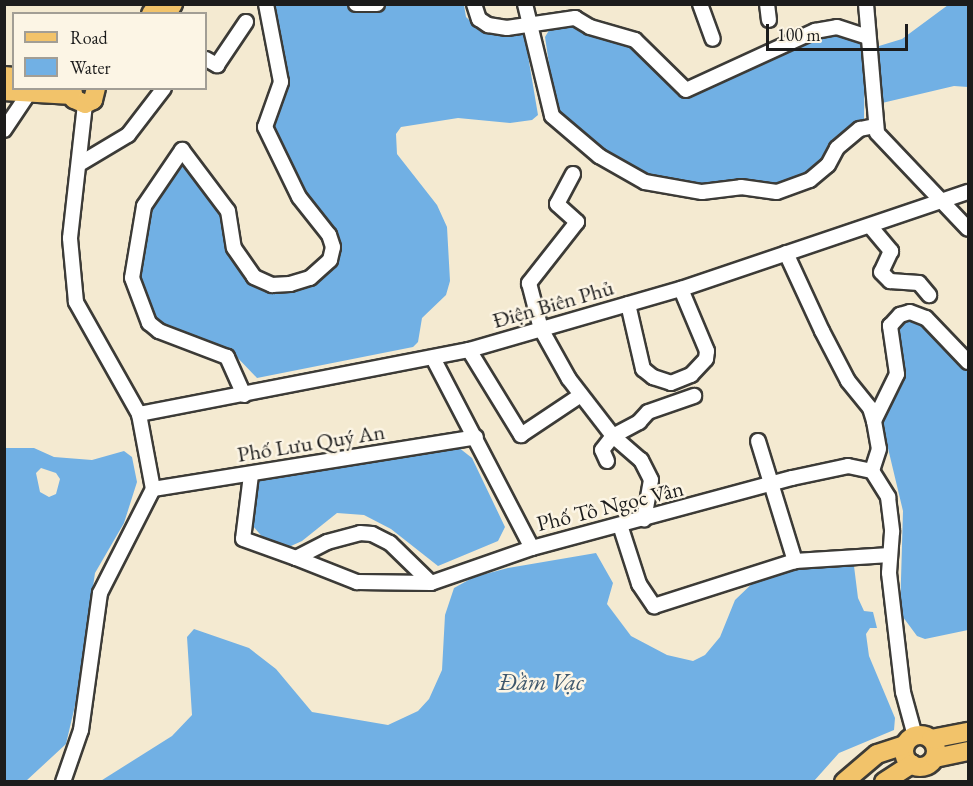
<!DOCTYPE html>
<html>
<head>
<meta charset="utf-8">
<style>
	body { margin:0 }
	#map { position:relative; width:973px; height:786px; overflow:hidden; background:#f4ead1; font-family:"EB Garamond",serif }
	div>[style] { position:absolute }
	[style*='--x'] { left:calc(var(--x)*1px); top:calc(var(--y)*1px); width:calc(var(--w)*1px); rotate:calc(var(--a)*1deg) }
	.water>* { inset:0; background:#71b0e4 }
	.roads { filter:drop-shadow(2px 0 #3c3b37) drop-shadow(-2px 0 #3c3b37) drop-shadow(0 2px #3c3b37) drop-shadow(0 -2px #3c3b37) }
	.minor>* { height:14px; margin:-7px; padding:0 7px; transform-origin:7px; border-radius:7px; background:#fff }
	.major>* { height:18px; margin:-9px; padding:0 9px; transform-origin:9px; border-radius:9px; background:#f2c36a }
	.major>.ring { margin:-9px; padding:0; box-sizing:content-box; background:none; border:18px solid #f2c36a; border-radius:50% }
	span { translate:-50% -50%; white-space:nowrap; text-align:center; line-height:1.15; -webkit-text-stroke:5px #fcf5e5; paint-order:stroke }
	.street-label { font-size:22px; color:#1c1c1c }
	.water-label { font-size:24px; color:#3e576c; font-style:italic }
	.frame { position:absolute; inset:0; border:6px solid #1c1c1c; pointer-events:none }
	.legend { position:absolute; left:12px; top:12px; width:195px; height:78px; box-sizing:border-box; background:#fcf5e5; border:2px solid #a29e95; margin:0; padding:8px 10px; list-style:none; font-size:18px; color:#1c1c1c }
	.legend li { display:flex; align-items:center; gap:12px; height:30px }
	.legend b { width:30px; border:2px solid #a29e95 }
	.scale { position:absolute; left:766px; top:24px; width:142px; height:27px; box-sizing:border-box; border:3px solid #1c1c1c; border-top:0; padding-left:8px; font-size:18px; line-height:21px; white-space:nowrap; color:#1c1c1c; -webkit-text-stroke:4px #fcf5e5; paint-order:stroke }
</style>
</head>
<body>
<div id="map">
	<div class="water">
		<div style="clip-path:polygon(271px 5px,349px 5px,374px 12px,387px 5px,464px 5px,466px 17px,482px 32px,524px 32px,538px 115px,532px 120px,510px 123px,458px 118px,401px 127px,396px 134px,397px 154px,437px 205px,447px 227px,450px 281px,446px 295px,422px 318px,418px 342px,413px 347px,257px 378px,234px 354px,156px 324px,137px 274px,147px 238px,148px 212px,180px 158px,222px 209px,251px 277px,296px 285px,337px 249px,269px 129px,283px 83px)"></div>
		<div style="clip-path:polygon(948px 5px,968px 5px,968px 87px,954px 86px,882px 103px,879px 46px,902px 39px)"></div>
		<div style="clip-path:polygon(568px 22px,636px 44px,677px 90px,827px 31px,865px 43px,864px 120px,811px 176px,782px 185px,717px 189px,637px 176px,596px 150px,556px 111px,545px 37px,551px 27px)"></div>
		<div style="clip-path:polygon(904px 318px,921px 319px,968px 366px,968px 630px,925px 639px,917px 636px,900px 613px,903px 511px,881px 419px,894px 392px,892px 332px)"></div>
		<div style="clip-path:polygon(458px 447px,472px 458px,505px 527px,498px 541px,438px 566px,391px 529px,364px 515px,337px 513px,302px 541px,282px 550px,265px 540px,253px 526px,257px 485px,263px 477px)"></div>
		<div style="clip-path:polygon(evenodd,4px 448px,34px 448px,54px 457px,92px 460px,124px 451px,132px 457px,137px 482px,124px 523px,95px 573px,77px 697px,66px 744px,26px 781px,5px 781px,4px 448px,41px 468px,56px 473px,60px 479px,56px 494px,49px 497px,40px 492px,36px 473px,41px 468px)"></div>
		<div style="clip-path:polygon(596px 553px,613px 583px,607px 604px,631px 636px,667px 655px,693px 661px,705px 655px,720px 637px,735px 600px,759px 577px,810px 567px,854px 566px,858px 598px,864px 611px,873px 612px,877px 628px,870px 628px,866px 634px,869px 656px,895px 718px,894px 730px,839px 753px,814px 781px,99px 782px,172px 736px,192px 715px,187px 637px,194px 629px,249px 648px,276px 669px,312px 712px,388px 725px,418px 711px,429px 699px,442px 670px,445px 615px,454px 588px,474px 577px,508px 568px)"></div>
	</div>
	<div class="roads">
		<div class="minor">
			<div style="--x:356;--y:4;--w:21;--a:0"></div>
			<div style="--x:474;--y:4;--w:16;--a:72"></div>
			<div style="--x:479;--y:19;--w:11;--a:34"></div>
			<div style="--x:488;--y:25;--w:19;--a:9"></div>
			<div style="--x:507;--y:28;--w:69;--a:-8.4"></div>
			<div style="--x:575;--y:18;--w:17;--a:31"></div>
			<div style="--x:590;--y:27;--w:47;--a:16.1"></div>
			<div style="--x:635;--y:40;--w:71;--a:44.4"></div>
			<div style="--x:686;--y:90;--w:142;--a:-24.6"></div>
			<div style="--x:815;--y:31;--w:22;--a:-10"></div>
			<div style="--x:837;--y:27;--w:32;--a:18"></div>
			<div style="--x:525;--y:4;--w:115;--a:76.4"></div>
			<div style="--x:552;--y:116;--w:62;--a:40.4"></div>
			<div style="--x:599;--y:156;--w:53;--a:29.5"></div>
			<div style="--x:645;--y:182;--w:58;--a:10"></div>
			<div style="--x:702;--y:192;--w:39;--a:-7"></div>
			<div style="--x:741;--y:187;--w:36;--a:8"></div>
			<div style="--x:777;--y:192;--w:35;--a:-20"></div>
			<div style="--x:810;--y:180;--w:23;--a:-40"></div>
			<div style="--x:828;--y:165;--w:19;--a:-62"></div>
			<div style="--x:837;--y:148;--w:30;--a:-40"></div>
			<div style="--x:860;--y:129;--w:16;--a:-11"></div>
			<div style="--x:700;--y:4;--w:37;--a:70"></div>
			<div style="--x:767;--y:4;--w:16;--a:83"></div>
			<div style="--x:866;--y:4;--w:129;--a:85.1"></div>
			<div style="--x:877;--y:133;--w:132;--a:46.5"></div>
			<div style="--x:206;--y:59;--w:13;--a:29"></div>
			<div style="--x:217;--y:65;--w:52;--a:-56"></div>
			<div style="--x:4;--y:130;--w:45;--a:-56"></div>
			<div style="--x:81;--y:163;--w:55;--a:-30.8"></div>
			<div style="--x:128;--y:135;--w:59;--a:-52.5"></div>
			<div style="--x:573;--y:174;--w:34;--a:118"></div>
			<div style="--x:557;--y:204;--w:27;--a:42"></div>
			<div style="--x:577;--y:222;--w:78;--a:128.2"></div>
			<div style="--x:529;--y:283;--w:48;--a:75.4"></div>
			<div style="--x:541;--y:329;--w:57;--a:60.8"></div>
			<div style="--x:569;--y:379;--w:72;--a:52.3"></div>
			<div style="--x:613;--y:436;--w:37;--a:41"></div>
			<div style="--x:641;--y:460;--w:22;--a:63"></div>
			<div style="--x:651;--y:480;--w:40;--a:100"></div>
			<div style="--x:870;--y:226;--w:33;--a:50"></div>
			<div style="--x:891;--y:251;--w:23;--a:115"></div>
			<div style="--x:881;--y:272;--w:13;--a:45"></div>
			<div style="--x:890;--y:281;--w:29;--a:4"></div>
			<div style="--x:919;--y:283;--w:16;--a:50"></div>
			<div style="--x:786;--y:253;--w:86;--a:65.2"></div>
			<div style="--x:822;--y:331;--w:56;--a:62.5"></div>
			<div style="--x:848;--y:381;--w:35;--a:51"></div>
			<div style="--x:870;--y:408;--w:14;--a:73"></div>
			<div style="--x:874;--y:421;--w:28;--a:80"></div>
			<div style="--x:879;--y:449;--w:23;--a:108"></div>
			<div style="--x:872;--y:471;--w:31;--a:58"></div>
			<div style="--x:888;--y:497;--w:35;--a:83"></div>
			<div style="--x:892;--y:532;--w:41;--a:94.2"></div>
			<div style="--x:889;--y:573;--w:120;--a:83.3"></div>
			<div style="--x:903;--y:692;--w:46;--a:74.7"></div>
			<div style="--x:628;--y:304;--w:67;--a:77"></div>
			<div style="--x:643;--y:369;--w:13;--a:39"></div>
			<div style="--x:653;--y:377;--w:19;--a:18"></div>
			<div style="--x:671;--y:383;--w:22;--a:-22"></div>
			<div style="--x:691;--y:375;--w:22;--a:-47"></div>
			<div style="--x:706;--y:359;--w:8;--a:-83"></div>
			<div style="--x:707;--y:351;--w:67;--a:-112.8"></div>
			<div style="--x:469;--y:350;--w:100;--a:58.5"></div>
			<div style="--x:521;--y:435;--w:72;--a:-33.7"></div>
			<div style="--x:433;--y:358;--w:214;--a:62.5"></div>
			<div style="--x:532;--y:548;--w:269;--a:-15.1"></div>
			<div style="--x:792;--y:478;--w:57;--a:-12.1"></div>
			<div style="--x:848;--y:466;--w:25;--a:12"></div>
			<div style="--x:244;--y:395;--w:42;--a:-114.1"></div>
			<div style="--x:227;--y:357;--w:73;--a:-159.1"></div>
			<div style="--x:159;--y:331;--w:13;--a:-141"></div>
			<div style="--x:149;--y:323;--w:48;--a:-110.7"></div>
			<div style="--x:132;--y:278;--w:73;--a:-80.5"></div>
			<div style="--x:144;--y:206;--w:68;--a:-55.8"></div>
			<div style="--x:182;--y:150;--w:76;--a:53"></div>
			<div style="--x:228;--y:211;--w:37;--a:81"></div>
			<div style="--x:234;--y:248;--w:35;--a:55"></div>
			<div style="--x:254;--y:277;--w:20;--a:24"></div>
			<div style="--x:272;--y:285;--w:18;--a:-3"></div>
			<div style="--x:290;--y:284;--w:21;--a:-17"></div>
			<div style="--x:310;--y:278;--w:27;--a:-42"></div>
			<div style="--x:330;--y:260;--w:13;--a:-77"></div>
			<div style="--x:333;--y:247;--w:13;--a:-108"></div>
			<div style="--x:329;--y:235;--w:48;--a:-128.3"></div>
			<div style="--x:299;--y:197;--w:78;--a:-115.9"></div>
			<div style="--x:265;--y:127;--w:48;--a:-70.4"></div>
			<div style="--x:281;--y:82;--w:79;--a:-100.9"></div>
			<div style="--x:139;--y:414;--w:336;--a:-11"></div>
			<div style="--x:469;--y:350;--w:221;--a:-16.1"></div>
			<div style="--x:681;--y:289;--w:303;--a:-18.7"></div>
			<div style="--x:874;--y:421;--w:52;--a:-63.9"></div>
			<div style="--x:897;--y:374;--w:49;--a:-98.3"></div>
			<div style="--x:890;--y:326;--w:15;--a:-48"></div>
			<div style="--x:900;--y:315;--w:10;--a:-17"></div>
			<div style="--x:910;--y:312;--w:17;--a:21"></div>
			<div style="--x:926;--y:318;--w:61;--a:46.3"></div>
			<div style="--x:758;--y:441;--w:126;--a:72.9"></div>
			<div style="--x:607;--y:461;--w:12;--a:-114"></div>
			<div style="--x:602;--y:450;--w:18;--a:-52"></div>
			<div style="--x:613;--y:436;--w:30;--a:-28"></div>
			<div style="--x:639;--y:422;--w:13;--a:-48"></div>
			<div style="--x:648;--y:412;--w:49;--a:-19.2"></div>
			<div style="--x:251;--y:475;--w:64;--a:97.1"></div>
			<div style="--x:243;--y:539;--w:56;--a:19.7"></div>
			<div style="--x:296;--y:558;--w:35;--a:-27"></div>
			<div style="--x:327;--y:542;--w:34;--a:-15"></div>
			<div style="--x:360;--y:533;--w:12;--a:5"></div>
			<div style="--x:372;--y:534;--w:20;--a:27"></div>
			<div style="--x:390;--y:543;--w:57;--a:44.3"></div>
			<div style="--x:153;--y:489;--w:327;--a:-9.1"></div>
			<div style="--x:620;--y:525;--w:62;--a:72.1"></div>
			<div style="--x:639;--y:584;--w:27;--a:56"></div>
			<div style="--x:654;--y:606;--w:148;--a:-17.7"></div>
			<div style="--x:795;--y:561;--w:95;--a:-3.6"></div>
			<div style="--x:296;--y:558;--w:66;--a:21.5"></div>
			<div style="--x:357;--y:582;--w:74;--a:0.8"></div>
			<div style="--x:431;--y:583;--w:107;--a:-19.1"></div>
			<div style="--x:63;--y:782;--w:55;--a:-70.9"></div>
			<div style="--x:81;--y:730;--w:138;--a:-82.1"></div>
			<div style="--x:100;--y:593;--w:117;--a:-63"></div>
			<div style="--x:153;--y:489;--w:76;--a:-100.6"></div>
			<div style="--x:139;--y:414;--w:129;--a:-119.4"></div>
			<div style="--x:76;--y:302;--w:64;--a:-95.4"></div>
			<div style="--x:70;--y:238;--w:135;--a:-83.6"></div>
		</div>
		<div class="major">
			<div style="--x:151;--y:14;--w:12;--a:-55"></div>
			<div style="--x:167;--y:14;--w:12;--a:-59"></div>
			<div style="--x:4;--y:76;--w:10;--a:6"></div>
			<div style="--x:72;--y:88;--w:11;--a:80"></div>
			<div style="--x:74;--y:99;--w:12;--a:24"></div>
			<div style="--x:85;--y:104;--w:9;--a:-27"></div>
			<div style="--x:93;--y:100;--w:12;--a:-76"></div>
			<div style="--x:4;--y:91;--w:68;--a:3.4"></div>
			<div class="ring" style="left:904px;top:735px;width:14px;height:14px"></div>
			<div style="--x:931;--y:739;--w:38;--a:-11"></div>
			<div style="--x:935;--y:758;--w:34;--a:-12"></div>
			<div style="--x:844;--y:782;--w:43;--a:-40.3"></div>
			<div style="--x:877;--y:754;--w:29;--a:-18"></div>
			<div style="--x:884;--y:782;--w:33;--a:-33"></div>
		</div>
	</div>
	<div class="street-label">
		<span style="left:553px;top:304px;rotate:-16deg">Điện Biên Phủ</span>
		<span style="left:311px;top:443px;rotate:-9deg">Phố Lưu Quý An</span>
		<span style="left:610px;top:506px;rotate:-14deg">Phố Tô Ngọc Vân</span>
	</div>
	<div class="water-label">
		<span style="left:541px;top:682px">Đầm Vạc</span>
	</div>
	<div class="frame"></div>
	<ul class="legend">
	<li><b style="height:8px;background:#f2c36a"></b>Road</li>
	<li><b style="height:16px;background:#71b0e4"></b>Water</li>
	</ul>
	<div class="scale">100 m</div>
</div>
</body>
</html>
